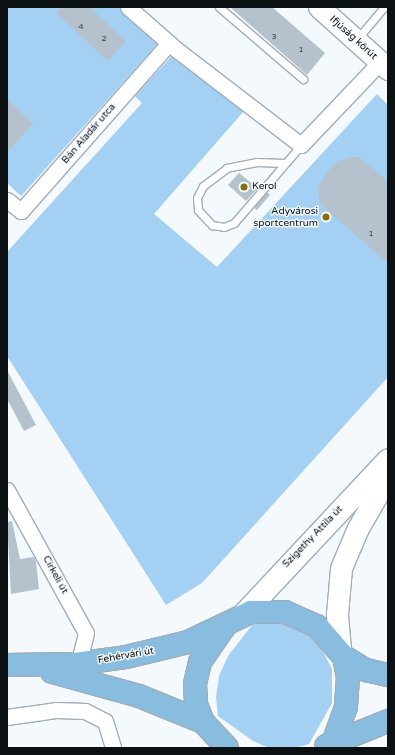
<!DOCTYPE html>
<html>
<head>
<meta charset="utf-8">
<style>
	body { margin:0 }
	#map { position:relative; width:395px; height:755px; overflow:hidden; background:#f3f9fd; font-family:"Varela Round",sans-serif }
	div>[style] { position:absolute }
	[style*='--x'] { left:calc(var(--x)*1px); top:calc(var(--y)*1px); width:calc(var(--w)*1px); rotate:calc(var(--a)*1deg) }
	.green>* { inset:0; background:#a3d0f3 }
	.building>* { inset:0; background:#b5c2cd }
	.roads { filter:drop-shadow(1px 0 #a1aeb8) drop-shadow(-1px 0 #a1aeb8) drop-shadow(0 1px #a1aeb8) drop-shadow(0 -1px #a1aeb8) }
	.lane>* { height:7px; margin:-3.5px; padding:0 3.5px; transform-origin:3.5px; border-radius:3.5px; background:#fff }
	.street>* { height:15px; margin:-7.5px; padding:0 7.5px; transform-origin:7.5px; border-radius:7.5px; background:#fff }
	.secondary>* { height:21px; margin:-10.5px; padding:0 10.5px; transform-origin:10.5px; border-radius:10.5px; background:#fff }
	.primary>* { height:22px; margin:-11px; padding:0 11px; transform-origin:11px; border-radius:11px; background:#88bde0 }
	.dots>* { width:11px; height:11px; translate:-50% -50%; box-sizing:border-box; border:2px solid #f3f9fd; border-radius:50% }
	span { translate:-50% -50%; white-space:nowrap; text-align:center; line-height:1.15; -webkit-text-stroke:3px #f3f9fd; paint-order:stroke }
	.number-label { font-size:8px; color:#363c42 }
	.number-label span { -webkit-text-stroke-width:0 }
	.street-label { font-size:10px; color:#0b1013 }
	.poi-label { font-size:10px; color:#0b1013 }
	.left { translate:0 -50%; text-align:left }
	.right { translate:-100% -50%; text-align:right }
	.frame { position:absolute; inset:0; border:8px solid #0b1013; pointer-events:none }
</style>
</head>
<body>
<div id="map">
	<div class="green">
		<div style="clip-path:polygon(7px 7px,128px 7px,163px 38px,21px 196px,7px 183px)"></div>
		<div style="clip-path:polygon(177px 50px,250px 104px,154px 214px,217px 267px,377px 94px,388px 105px,388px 377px,202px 583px,166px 605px,7px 356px,7px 252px,142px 103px,135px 96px)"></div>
		<div style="clip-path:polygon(256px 620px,280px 622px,316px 638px,332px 669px,332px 703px,309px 744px,294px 748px,269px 748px,253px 741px,218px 716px,216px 697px,219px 676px,228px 656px)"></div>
	</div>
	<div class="building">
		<div style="clip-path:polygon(62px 7px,89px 7px,126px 41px,108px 61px,56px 13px)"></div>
		<div style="clip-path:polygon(230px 7px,272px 7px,325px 53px,307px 75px)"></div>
		<div style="clip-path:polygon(7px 99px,33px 124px,7px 152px)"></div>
		<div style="clip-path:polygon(350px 157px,359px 157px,388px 181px,388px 263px,320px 204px,318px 188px,325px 175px,336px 162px)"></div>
		<div style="clip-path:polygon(239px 173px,255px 186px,260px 186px,246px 201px,228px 185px)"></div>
		<div style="clip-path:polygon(267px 192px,270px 195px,257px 210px,254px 208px)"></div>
		<div style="clip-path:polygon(7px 370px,36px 425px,24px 431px,7px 399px)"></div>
		<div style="clip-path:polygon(12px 521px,20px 559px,34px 557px,36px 561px,39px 589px,11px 594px,7px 522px)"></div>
	</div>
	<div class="roads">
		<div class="lane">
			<div style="--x:219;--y:7;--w:111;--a:40.6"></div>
			<div style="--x:357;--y:39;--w:42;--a:-49.8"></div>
			<div style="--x:284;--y:163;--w:27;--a:-178"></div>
			<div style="--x:257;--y:162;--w:31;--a:169"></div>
			<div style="--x:227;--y:168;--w:30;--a:143"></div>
			<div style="--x:203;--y:186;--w:13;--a:117"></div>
			<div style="--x:197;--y:198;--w:12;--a:85"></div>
			<div style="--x:198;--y:210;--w:21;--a:47"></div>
			<div style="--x:212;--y:225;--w:12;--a:9"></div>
			<div style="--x:224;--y:227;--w:11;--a:-22"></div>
			<div style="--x:234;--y:223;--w:103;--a:-49.3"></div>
		</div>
		<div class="street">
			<div style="--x:128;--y:7;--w:65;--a:41.3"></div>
			<div style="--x:177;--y:50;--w:156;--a:37.5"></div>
			<div style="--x:301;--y:145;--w:115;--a:-46.4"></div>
			<div style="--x:7;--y:200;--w:18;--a:38"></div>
			<div style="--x:21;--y:211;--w:224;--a:-48.6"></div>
			<div style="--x:7;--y:490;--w:163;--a:61.1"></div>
			<div style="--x:86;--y:633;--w:32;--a:104"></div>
			<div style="--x:7;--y:717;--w:49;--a:-8.1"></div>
			<div style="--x:56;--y:710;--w:29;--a:2"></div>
			<div style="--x:85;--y:711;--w:22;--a:27"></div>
			<div style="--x:105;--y:721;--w:28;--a:73"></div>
		</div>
		<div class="secondary">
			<div style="--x:319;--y:7;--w:93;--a:41.9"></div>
			<div style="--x:240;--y:617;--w:216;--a:-46.9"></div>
			<div style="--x:340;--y:649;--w:35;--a:-95"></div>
			<div style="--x:337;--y:614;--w:46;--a:-85"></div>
			<div style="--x:341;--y:568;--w:43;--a:-67"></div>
			<div style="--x:358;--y:528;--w:60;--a:-60"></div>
		</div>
		<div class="primary">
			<div style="--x:225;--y:626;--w:44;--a:124.8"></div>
			<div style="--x:200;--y:662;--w:23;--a:103"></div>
			<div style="--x:195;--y:684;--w:20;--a:87"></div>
			<div style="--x:196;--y:704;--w:19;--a:69"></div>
			<div style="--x:203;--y:722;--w:35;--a:47"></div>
			<div style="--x:344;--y:657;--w:26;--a:31"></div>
			<div style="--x:366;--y:670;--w:23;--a:13"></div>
			<div style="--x:7;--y:665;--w:68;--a:-0.8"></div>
			<div style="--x:75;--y:664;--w:51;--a:-7.8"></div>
			<div style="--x:126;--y:657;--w:64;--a:-13.6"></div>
			<div style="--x:188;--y:642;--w:70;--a:-25.5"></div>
			<div style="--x:251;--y:612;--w:34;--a:0"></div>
			<div style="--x:285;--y:612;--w:35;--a:24"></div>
			<div style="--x:317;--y:626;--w:41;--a:48.9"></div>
			<div style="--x:344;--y:657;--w:20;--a:79"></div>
			<div style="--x:348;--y:677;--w:30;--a:94"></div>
			<div style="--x:346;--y:707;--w:35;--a:110"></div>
			<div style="--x:52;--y:672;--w:90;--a:15.4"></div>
			<div style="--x:139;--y:696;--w:69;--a:22.1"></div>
			<div style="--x:326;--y:746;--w:67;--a:-22"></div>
		</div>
	</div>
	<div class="dots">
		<div style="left:244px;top:187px;background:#876d0c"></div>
		<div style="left:326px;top:217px;background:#876d0c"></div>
	</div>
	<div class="number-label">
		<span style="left:81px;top:27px">4</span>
		<span style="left:274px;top:37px">3</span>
		<span style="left:104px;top:39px">2</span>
		<span style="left:301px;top:50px">1</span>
		<span style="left:371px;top:234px">1</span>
	</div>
	<div class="street-label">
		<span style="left:353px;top:38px;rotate:42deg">Ifjúság körút</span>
		<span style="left:89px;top:134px;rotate:-49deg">Bán Aladár utca</span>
		<span style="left:313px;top:537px;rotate:-46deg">Szigethy Attila út</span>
		<span style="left:55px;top:575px;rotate:61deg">Cirkeli út</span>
		<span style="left:126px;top:656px;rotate:-10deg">Fehérvári út</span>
	</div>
	<div class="poi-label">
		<span class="left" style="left:252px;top:187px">Kerol</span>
		<span class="right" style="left:318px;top:217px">Adyvárosi<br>sportcentrum</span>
	</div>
	<div class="frame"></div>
</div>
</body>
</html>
